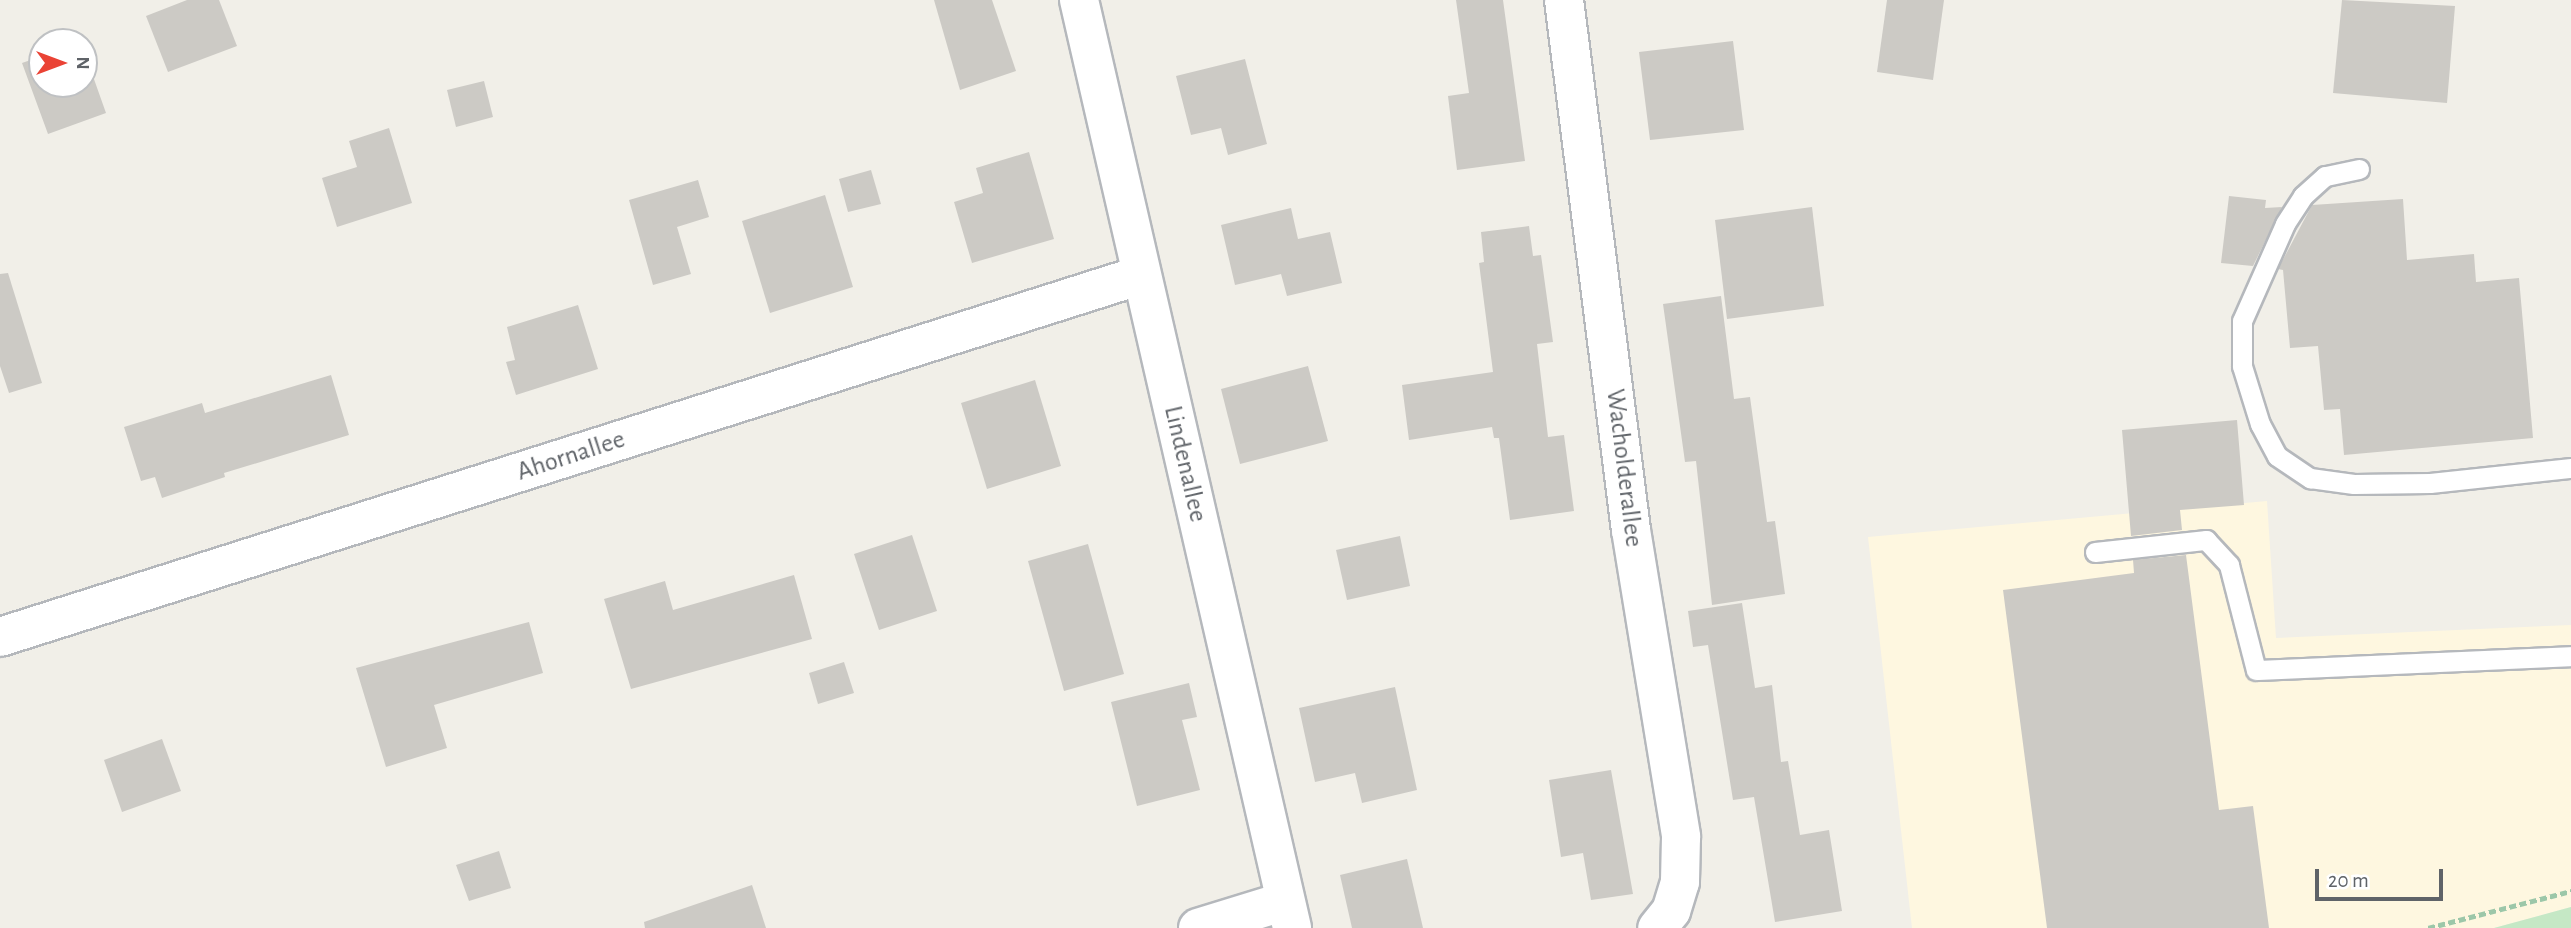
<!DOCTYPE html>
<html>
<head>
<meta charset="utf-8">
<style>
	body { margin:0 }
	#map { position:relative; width:2571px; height:928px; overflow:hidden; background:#f1efe8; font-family:"Alegreya Sans",sans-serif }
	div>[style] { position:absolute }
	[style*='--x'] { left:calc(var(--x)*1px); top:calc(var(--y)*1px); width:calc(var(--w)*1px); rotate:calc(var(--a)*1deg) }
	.commercial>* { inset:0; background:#fef7e0 }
	.green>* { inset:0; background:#c5e8c5 }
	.building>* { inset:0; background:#cccac5 }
	.path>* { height:4.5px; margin-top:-2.25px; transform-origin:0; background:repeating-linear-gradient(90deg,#9cc7a9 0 7px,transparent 0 10.5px) }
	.roads { filter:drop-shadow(2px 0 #b5b8bc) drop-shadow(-2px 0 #b5b8bc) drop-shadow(0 2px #b5b8bc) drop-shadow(0 -2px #b5b8bc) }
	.lane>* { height:19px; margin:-9.5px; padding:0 9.5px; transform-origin:9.5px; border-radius:9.5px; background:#fff }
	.street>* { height:38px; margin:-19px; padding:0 19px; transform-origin:19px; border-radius:19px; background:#fff }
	span { translate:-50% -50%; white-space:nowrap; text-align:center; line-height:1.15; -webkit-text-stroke:5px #fff; paint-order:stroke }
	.street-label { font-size:26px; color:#5f6368 }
	.north { position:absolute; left:28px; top:28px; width:70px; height:70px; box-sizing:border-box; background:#fff; border:2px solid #bfc1c3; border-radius:50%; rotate:90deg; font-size:19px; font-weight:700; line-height:28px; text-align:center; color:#5f6368 }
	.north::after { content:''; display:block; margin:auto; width:24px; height:32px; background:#ea4335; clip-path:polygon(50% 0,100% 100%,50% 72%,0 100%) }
	.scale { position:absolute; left:2315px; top:869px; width:128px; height:32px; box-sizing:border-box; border:4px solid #5f6368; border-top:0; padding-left:9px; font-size:21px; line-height:24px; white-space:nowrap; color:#5f6368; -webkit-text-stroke:5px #fff; paint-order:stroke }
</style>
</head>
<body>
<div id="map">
	<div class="commercial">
		<div style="clip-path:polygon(2267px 501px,2276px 638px,2571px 625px,2571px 907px,2494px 928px,1912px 928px,1868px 537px)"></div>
	</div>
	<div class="green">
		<div style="clip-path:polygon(2571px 907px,2571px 928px,2494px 928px)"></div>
	</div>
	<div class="building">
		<div style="clip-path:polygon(187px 0,219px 0,237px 46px,168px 72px,146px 16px)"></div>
		<div style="clip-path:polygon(934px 0,992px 0,1016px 71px,960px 90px)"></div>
		<div style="clip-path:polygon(1456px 0,1503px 0,1525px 161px,1457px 170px,1448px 96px,1469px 93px)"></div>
		<div style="clip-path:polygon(1887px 0,1944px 0,1933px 80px,1877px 72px)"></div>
		<div style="clip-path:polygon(2342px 0,2455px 6px,2447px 103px,2333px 93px)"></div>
		<div style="clip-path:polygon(1733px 41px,1744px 130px,1650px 140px,1639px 52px)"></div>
		<div style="clip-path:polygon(84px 51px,106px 113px,48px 134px,22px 63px,42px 56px,42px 84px,84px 84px)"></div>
		<div style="clip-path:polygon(1245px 59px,1267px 144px,1228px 155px,1221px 128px,1191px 135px,1176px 76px)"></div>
		<div style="clip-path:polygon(484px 81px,493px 117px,456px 127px,447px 90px)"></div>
		<div style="clip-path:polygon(389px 128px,412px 203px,337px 227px,322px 178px,357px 167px,349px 141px)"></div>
		<div style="clip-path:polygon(1029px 152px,1054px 239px,972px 263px,954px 202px,983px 193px,976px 168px)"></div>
		<div style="clip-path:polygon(871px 170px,881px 204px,848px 212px,839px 179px)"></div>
		<div style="clip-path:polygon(698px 180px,709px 217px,677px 227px,691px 274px,653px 285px,629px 200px)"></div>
		<div style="clip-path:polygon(825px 195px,853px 287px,770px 313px,742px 221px)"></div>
		<div style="clip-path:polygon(2229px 196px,2266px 200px,2265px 208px,2282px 207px,2253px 266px,2221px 263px)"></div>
		<div style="clip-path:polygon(2403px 199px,2407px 260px,2474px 254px,2476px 282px,2519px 278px,2533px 438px,2344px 455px,2340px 409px,2324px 410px,2318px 346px,2290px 348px,2283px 270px,2278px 269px,2312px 205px)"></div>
		<div style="clip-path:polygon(1812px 207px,1824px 306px,1727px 319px,1715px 220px)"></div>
		<div style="clip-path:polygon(1291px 208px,1298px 239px,1330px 232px,1342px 283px,1287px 296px,1281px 274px,1235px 285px,1221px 225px)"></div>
		<div style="clip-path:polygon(1529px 226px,1533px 256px,1541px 255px,1553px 342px,1537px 344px,1548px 437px,1564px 435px,1574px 511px,1510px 520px,1499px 438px,1494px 438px,1492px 427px,1409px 440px,1402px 385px,1493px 372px,1479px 263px,1484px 262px,1481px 232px)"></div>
		<div style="clip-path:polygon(8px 273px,42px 383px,9px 393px,0 366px,0 274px)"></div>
		<div style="clip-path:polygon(1721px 296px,1734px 399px,1750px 397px,1767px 522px,1775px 521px,1785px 594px,1712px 605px,1696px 461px,1685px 462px,1663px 304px)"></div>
		<div style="clip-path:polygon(578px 305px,598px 369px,516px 395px,506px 362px,515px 360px,507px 327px)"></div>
		<div style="clip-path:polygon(1308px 366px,1328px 441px,1240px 464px,1221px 389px)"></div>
		<div style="clip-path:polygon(331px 375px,349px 435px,224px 473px,225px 477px,162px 498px,155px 477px,141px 481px,124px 427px,202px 403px,205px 413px)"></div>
		<div style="clip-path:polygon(1035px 380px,1061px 466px,987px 489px,961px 403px)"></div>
		<div style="clip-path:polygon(2237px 420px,2244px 505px,2180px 510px,2182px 530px,2131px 536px,2122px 430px)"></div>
		<div style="clip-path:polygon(912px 535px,937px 611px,879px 630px,854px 554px)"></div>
		<div style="clip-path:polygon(1400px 536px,1410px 586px,1347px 600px,1336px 550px)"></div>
		<div style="clip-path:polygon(1088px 544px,1124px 674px,1064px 691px,1028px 561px)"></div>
		<div style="clip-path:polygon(2186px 555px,2219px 810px,2253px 806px,2269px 928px,2047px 928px,2003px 590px,2134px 573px,2133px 560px)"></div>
		<div style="clip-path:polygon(794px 575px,812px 639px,631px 689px,604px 599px,665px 581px,673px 610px)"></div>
		<div style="clip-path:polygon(1742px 603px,1755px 688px,1772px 685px,1781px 762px,1788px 761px,1800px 835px,1829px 830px,1842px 911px,1775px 922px,1754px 797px,1733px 800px,1708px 645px,1693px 647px,1688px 611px)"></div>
		<div style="clip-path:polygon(529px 622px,543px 673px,434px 705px,447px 748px,386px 767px,356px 668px)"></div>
		<div style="clip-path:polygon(844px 662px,854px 693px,818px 704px,809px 673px)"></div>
		<div style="clip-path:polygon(1189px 683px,1197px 717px,1182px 720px,1200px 790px,1137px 806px,1111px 702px)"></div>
		<div style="clip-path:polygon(1395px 687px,1417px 790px,1362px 803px,1355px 773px,1315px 782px,1299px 708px)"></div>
		<div style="clip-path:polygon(162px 739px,181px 791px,122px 812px,104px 760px)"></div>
		<div style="clip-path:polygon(1611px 770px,1633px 894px,1591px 900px,1583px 853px,1561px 857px,1549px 780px)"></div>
		<div style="clip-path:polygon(499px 851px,511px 888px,469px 901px,456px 865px)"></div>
		<div style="clip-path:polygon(1407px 859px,1423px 928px,1352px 928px,1340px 875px)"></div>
		<div style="clip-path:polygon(752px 885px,766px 928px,645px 928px,644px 922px)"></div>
	</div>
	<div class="path">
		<div style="--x:2428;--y:928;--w:148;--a:-14.5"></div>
	</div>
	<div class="roads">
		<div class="lane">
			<div style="--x:2359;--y:169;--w:35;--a:168"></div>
			<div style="--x:2325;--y:176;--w:30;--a:138"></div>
			<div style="--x:2303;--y:196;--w:33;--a:123"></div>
			<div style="--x:2285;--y:224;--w:106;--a:113.9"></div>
			<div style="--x:2242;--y:321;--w:45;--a:90"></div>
			<div style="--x:2242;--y:366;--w:61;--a:72.8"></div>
			<div style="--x:2260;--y:424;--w:36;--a:62"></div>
			<div style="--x:2277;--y:456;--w:40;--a:34"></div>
			<div style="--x:2310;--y:478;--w:44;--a:7.8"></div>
			<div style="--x:2354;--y:484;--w:76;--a:-0.8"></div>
			<div style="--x:2430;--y:483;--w:142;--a:-6.1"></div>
			<div style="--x:2095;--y:552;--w:112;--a:-6.2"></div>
			<div style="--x:2206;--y:540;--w:34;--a:47"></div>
			<div style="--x:2229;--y:565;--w:108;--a:75.6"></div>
			<div style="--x:2256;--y:670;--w:315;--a:-2.5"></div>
		</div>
		<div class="street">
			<div style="--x:1079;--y:0;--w:952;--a:77.07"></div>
			<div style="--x:1564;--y:0;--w:534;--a:82.8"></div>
			<div style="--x:1631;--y:530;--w:311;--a:80.7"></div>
			<div style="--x:1681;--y:837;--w:45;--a:91.3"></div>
			<div style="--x:1680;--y:882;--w:30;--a:107"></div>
			<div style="--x:1671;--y:911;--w:22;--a:129"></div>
			<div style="--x:0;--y:637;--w:1197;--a:-17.6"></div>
			<div style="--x:1198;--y:928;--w:91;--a:-17.2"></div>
		</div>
	</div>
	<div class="street-label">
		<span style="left:571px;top:456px;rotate:-18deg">Ahornallee</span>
		<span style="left:1185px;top:464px;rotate:77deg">Lindenallee</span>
		<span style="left:1624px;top:468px;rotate:83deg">Wacholderallee</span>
	</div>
	<div class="north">N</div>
	<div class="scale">20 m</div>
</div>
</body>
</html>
